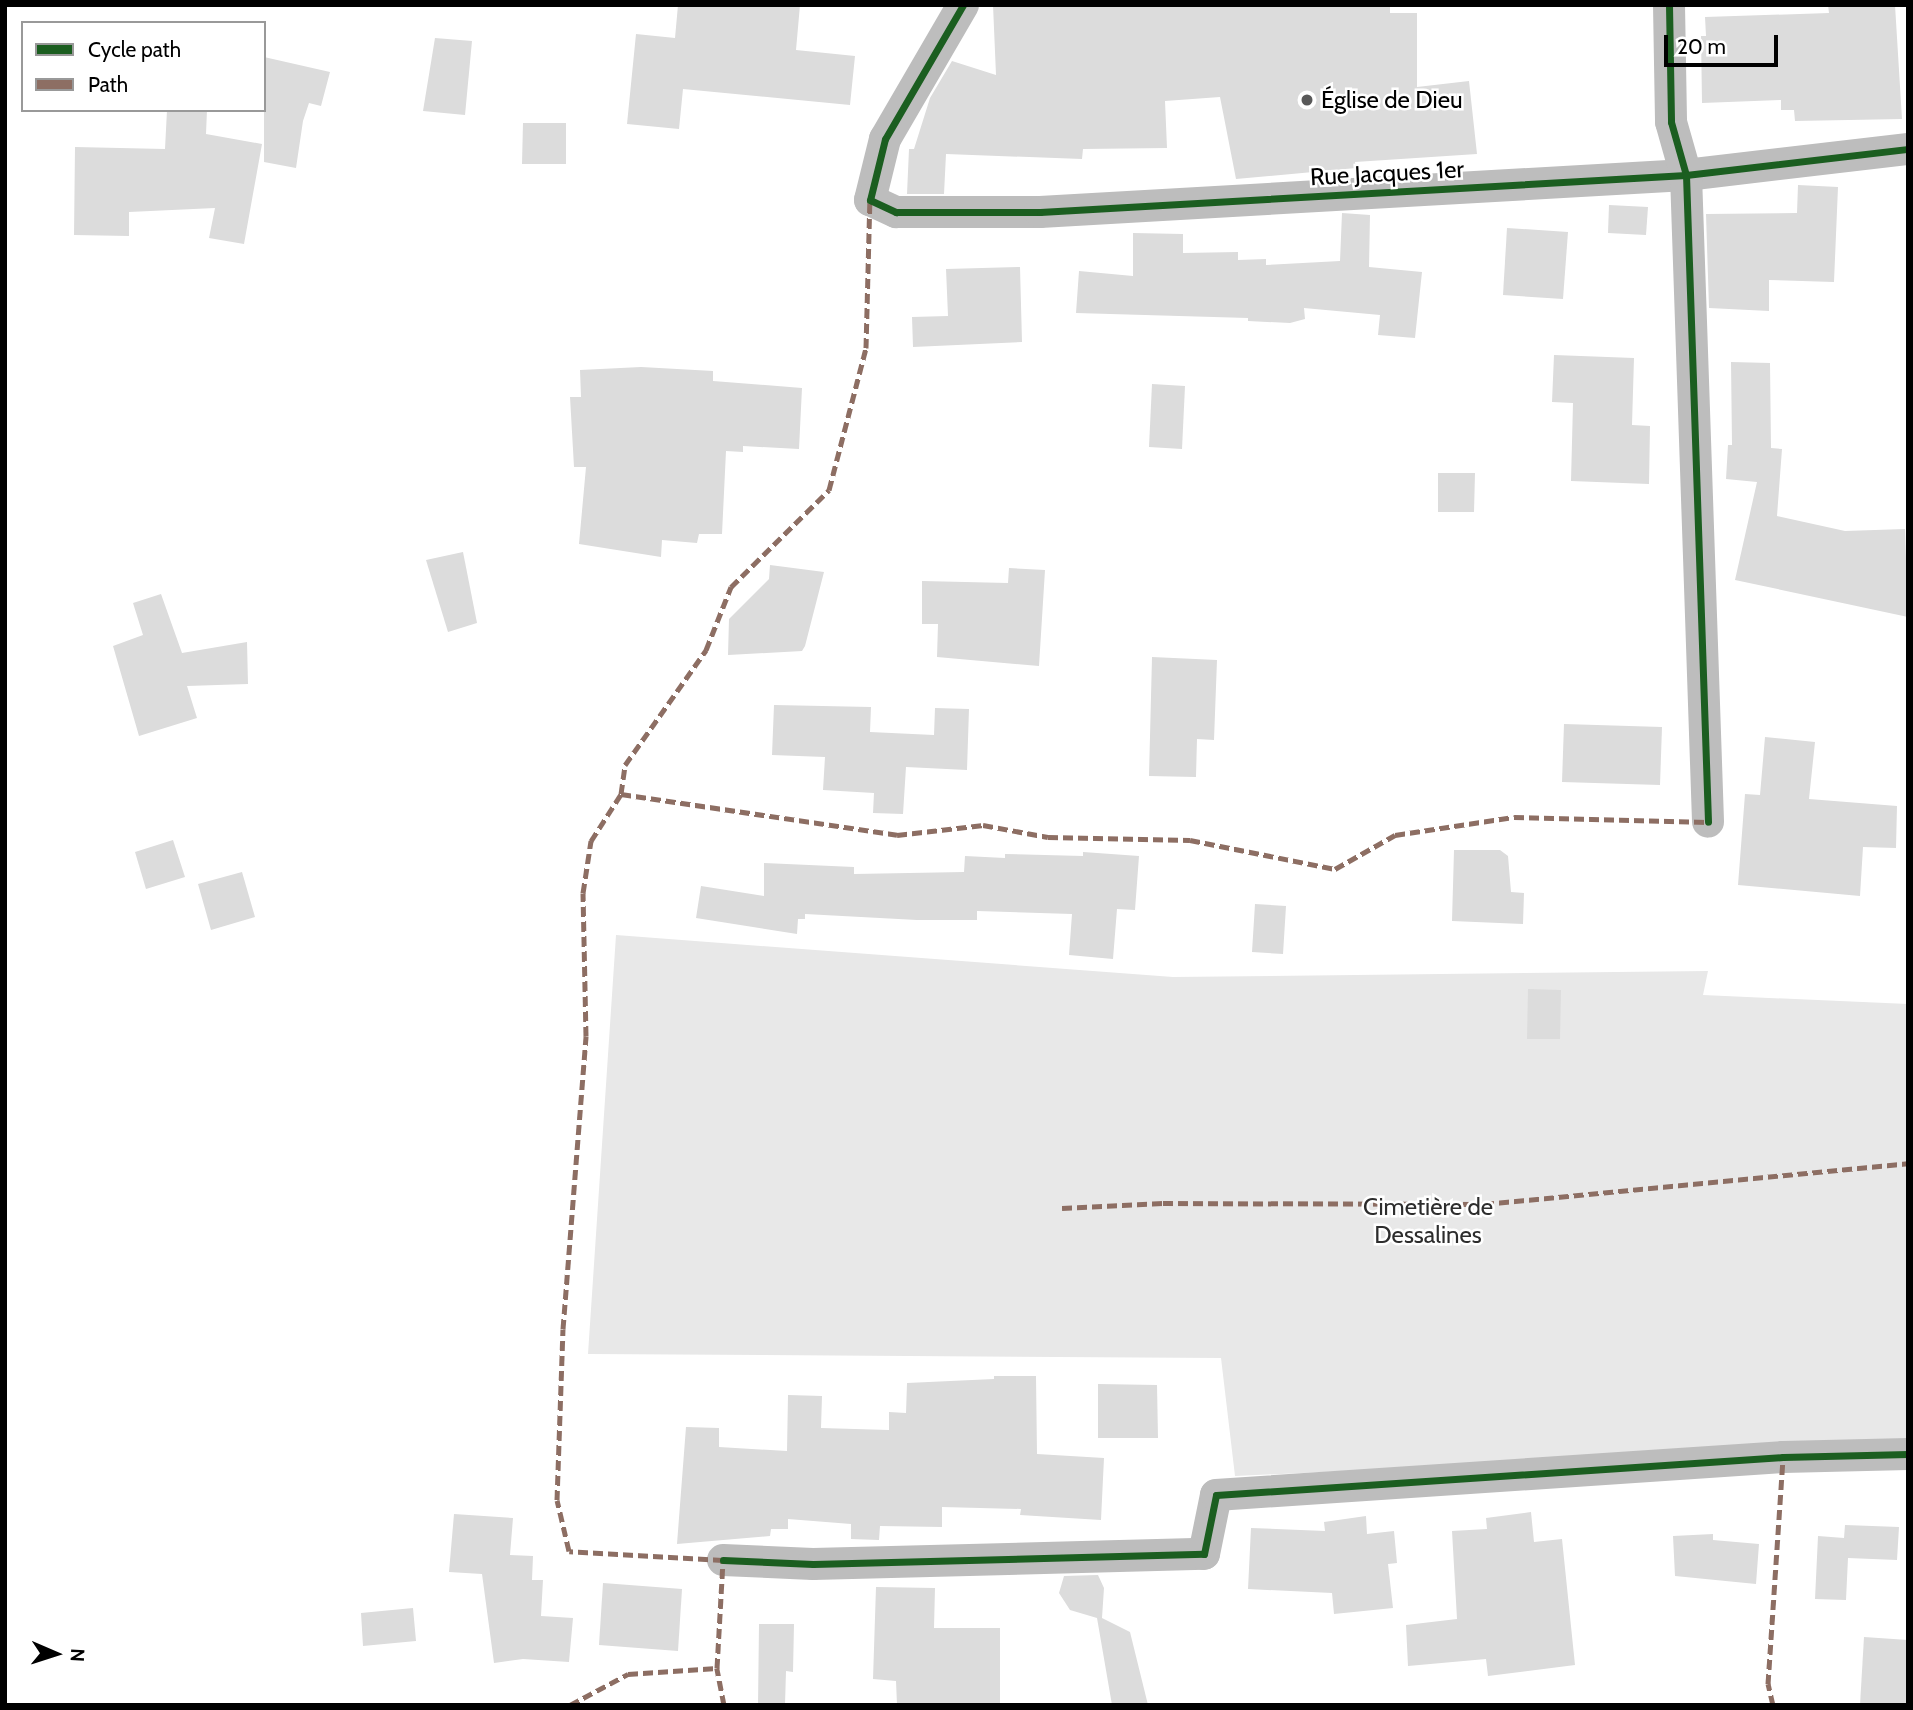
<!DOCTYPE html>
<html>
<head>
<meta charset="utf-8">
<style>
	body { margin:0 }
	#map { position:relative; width:1913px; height:1710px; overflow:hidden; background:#fff; font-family:Cabin,sans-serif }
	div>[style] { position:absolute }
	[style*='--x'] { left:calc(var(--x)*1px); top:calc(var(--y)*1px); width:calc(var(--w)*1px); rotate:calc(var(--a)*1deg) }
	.green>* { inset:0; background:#e8e8e8 }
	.building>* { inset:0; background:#dcdcdc }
	.minor>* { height:32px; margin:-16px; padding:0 16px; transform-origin:16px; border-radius:16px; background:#bdbdbd }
	.quiet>* { height:5px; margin-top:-2.5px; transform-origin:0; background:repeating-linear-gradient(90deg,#8d6e63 0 10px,transparent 0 15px) }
	.cycleway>* { height:7px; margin:-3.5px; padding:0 3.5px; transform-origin:3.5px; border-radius:3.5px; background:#1b5e20 }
	.dots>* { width:19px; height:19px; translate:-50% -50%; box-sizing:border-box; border:4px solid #fff; border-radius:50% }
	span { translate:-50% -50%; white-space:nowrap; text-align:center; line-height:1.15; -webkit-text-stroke:5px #fff; paint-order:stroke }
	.poi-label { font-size:24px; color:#000 }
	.left { translate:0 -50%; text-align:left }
	.street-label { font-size:24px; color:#000 }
	.park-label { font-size:24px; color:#2d2d2d }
	.frame { position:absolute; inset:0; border:7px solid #000; pointer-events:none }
	.legend { position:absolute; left:21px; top:21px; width:245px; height:91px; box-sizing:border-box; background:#fff; border:2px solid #999; margin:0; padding:9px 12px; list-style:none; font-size:21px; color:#000 }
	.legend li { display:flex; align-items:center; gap:14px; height:35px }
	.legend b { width:35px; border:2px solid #999 }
	.north { position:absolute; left:21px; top:1619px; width:70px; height:70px; -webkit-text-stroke:5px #fff; paint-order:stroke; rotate:93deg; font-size:19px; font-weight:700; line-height:28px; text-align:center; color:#000 }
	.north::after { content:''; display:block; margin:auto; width:24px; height:32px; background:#000; clip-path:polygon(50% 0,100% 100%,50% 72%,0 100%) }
	.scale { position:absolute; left:1664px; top:35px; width:114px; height:32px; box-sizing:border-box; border:4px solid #000; border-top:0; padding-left:9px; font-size:21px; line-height:24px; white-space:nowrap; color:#000; -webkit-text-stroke:5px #fff; paint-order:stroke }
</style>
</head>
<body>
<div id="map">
	<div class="green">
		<div style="clip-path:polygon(616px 935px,1173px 977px,1708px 971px,1703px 995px,1908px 1004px,1908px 1445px,1235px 1476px,1221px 1358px,588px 1354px)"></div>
	</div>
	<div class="building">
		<div style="clip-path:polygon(678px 5px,800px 5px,796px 50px,855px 56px,850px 105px,683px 89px,679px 129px,627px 124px,636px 34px,675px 38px)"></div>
		<div style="clip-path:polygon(993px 5px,1390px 5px,1390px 13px,1417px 13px,1417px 87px,1469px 81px,1477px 154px,1355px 162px,1356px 168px,1236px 179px,1220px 97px,1165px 101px,1167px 148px,1083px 149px,1082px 159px,946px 154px,944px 194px,907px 194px,909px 149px,914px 149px,930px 98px,952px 61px,996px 75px)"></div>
		<div style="clip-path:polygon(1828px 5px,1895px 5px,1902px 119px,1795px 121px,1794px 110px,1781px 110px,1781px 100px,1702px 103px,1701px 36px,1706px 36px,1705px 17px,1829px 13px)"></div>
		<div style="clip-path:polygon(435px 38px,472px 41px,465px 115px,423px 111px)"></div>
		<div style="clip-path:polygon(264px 57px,330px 72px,321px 106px,309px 103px,303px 121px,296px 168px,264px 162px)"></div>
		<div style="clip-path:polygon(167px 110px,207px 110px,206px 134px,262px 144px,244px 244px,209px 238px,215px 208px,129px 212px,129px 236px,74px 235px,75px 147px,165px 149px)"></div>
		<div style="clip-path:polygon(523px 123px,566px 123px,566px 164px,522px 164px)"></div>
		<div style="clip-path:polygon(1798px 185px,1838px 187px,1834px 282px,1769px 280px,1769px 311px,1709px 308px,1706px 214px,1797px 213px)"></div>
		<div style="clip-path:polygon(1609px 205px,1648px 207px,1646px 235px,1608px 233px)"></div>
		<div style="clip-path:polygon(1342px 213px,1370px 215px,1369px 267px,1422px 272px,1415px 338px,1378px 335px,1380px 315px,1304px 308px,1305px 319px,1290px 323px,1248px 321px,1248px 318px,1076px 313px,1079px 271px,1133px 276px,1133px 233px,1183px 234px,1183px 253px,1238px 252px,1238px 260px,1266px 259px,1266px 265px,1340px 261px)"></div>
		<div style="clip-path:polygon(1507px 228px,1568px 232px,1563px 299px,1503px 295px)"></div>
		<div style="clip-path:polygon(1020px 267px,1022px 342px,913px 347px,912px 317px,948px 316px,946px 269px)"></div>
		<div style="clip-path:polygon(1554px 355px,1634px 358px,1632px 425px,1650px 426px,1649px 484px,1571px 481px,1573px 403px,1552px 402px)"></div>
		<div style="clip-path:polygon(1731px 362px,1770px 363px,1771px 448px,1782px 449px,1777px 516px,1845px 531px,1905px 529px,1908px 617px,1735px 580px,1757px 482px,1726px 479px,1728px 445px,1732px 445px)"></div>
		<div style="clip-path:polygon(641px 367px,713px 371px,713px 381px,802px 388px,799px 449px,743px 446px,743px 452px,726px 451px,722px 534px,699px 534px,697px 543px,662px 540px,661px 557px,579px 544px,586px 467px,574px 467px,570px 397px,581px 397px,580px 370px)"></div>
		<div style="clip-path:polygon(1152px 384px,1185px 386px,1182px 449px,1149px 447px)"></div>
		<div style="clip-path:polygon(1438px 473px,1475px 473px,1474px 512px,1438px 512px)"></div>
		<div style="clip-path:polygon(463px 552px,477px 623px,448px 632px,426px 560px)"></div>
		<div style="clip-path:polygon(770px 565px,824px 572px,805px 646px,802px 651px,728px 655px,729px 619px,769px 579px)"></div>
		<div style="clip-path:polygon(1009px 568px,1045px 570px,1039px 666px,937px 657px,938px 624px,922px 624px,922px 581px,1008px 583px)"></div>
		<div style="clip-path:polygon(161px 594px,182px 653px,247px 642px,248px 684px,187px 686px,197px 718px,139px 736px,113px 646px,143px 635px,133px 603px)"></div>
		<div style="clip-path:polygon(1152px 657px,1217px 660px,1214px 740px,1197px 739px,1196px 777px,1149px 776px)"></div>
		<div style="clip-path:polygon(774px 705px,871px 707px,870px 732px,934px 735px,935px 708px,969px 709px,967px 770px,906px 767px,903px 814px,873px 813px,874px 793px,823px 790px,825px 757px,772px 755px)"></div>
		<div style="clip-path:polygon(1564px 724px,1662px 727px,1660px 785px,1562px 782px)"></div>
		<div style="clip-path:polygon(1765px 737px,1815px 742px,1809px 799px,1897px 806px,1896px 848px,1863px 847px,1860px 896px,1738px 885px,1745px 794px,1760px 795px)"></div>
		<div style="clip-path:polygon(173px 840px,185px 877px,146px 889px,135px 852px)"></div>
		<div style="clip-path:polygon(1454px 850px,1500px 850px,1508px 856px,1511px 892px,1524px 893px,1523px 924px,1452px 921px)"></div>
		<div style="clip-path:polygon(1083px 852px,1139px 856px,1135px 910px,1117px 909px,1113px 959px,1069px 955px,1072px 914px,977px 911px,977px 920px,917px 920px,805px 914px,805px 919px,798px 919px,797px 934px,696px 918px,701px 886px,764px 896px,764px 863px,854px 867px,854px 874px,964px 872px,965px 856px,1005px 858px,1005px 854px,1083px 856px)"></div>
		<div style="clip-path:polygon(242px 872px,255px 917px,211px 930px,198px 884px)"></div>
		<div style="clip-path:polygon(1255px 904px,1286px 906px,1283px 954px,1252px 952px)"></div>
		<div style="clip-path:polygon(1528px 989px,1561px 990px,1560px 1039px,1527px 1039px)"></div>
		<div style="clip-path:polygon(994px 1376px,1036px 1376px,1037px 1454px,1104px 1458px,1101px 1520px,1020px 1515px,1021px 1509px,942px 1507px,942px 1527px,880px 1526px,879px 1540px,851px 1539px,851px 1524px,788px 1519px,788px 1529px,771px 1529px,770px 1536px,677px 1544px,686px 1427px,719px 1428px,719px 1447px,787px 1451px,788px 1395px,822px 1396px,821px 1428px,889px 1430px,889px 1412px,906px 1413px,907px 1383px,994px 1379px)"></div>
		<div style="clip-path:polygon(1098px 1384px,1157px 1385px,1158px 1438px,1098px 1438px)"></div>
		<div style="clip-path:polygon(1531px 1512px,1534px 1542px,1562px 1539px,1575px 1665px,1488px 1676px,1486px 1659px,1408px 1666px,1406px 1625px,1457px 1619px,1452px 1531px,1487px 1529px,1486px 1518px)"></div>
		<div style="clip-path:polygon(454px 1514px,513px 1518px,510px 1555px,533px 1556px,532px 1580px,543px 1580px,541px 1616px,573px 1618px,569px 1662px,523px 1659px,494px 1663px,482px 1574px,449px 1572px)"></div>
		<div style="clip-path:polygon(1366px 1516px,1367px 1534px,1394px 1531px,1397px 1563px,1388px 1564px,1393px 1608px,1334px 1614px,1332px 1593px,1248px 1589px,1251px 1528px,1325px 1531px,1324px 1522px)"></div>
		<div style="clip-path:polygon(1845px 1525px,1899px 1527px,1897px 1560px,1848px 1558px,1846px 1600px,1815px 1599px,1818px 1536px,1844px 1538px)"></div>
		<div style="clip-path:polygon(1713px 1534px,1713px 1540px,1759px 1544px,1756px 1584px,1675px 1576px,1673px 1536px)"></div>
		<div style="clip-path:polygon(1098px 1575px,1104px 1588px,1102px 1618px,1130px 1632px,1148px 1705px,1112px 1705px,1097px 1618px,1070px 1610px,1059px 1593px,1064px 1576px)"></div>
		<div style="clip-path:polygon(603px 1583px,682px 1589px,678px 1651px,599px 1645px)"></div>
		<div style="clip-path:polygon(876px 1587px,935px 1588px,934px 1628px,1000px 1628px,1000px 1705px,897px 1705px,896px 1681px,873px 1679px)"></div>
		<div style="clip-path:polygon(413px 1608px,416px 1641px,363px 1646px,361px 1613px)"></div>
		<div style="clip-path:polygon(759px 1624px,794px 1624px,793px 1672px,786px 1671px,785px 1705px,758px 1705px)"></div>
		<div style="clip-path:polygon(1864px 1637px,1908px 1640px,1908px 1705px,1860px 1705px)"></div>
	</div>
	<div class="minor">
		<div style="--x:963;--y:5;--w:155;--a:120.2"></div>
		<div style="--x:885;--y:139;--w:63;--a:103.8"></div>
		<div style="--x:870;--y:200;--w:29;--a:25"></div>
		<div style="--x:896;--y:212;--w:144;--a:0"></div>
		<div style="--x:1040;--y:212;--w:647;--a:-3.28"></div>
		<div style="--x:1686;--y:175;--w:224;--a:-6.7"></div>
		<div style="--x:1669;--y:5;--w:117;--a:89"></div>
		<div style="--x:1671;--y:122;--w:55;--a:74.2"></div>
		<div style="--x:1686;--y:175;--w:647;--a:88.05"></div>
		<div style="--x:723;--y:1560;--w:90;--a:2.5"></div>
		<div style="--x:813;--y:1564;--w:391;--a:-1.5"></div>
		<div style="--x:1204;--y:1554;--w:60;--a:-78.5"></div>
		<div style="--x:1216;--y:1495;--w:568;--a:-3.83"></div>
		<div style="--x:1783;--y:1457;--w:125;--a:-1.4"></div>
	</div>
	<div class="quiet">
		<div style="--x:621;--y:794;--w:279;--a:8.4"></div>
		<div style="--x:897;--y:835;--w:87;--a:-6.6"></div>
		<div style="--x:983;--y:825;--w:66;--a:10.5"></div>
		<div style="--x:1048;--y:837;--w:142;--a:1.2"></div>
		<div style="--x:1190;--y:840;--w:148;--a:11.3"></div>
		<div style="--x:1335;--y:869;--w:69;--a:-29.5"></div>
		<div style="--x:1395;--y:835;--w:120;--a:-8.6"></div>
		<div style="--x:1514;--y:817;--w:194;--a:1.5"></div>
		<div style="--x:1062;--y:1208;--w:101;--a:-2.8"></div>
		<div style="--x:1163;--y:1203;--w:321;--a:0.2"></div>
		<div style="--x:1484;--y:1204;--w:426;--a:-5.5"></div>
		<div style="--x:570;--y:1705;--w:66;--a:-28.1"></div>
		<div style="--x:628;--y:1674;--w:89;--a:-3.9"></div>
		<div style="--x:724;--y:1705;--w:38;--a:-101"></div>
		<div style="--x:717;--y:1668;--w:108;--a:-86.8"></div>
		<div style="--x:723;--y:1560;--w:154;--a:-176.7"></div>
		<div style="--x:569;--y:1551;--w:52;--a:-103.2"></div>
		<div style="--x:557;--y:1500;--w:171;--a:-88"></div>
		<div style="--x:563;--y:1329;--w:294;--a:-85.5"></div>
		<div style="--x:586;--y:1036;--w:143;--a:-91.2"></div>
		<div style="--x:583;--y:893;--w:53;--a:-81.3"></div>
		<div style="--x:591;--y:841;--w:56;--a:-57.4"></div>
		<div style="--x:621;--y:794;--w:29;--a:-82"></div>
		<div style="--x:625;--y:765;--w:141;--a:-54.8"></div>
		<div style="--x:706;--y:650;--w:68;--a:-68.4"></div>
		<div style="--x:731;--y:587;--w:138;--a:-44.7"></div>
		<div style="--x:829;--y:490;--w:147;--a:-75.4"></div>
		<div style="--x:866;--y:348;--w:148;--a:-88.5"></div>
		<div style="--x:1773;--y:1705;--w:22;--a:-103"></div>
		<div style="--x:1768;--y:1684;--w:227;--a:-86.2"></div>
	</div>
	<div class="cycleway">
		<div style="--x:963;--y:5;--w:155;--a:120.2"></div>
		<div style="--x:885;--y:139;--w:63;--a:103.8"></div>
		<div style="--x:870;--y:200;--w:29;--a:25"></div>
		<div style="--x:896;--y:212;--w:144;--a:0"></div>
		<div style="--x:1040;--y:212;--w:647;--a:-3.28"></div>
		<div style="--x:1686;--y:175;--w:224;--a:-6.7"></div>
		<div style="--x:1669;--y:5;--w:117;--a:89"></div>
		<div style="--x:1671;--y:122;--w:55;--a:74.2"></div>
		<div style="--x:1686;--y:175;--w:647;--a:88.05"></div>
		<div style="--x:723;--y:1560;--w:90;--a:2.5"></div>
		<div style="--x:813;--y:1564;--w:391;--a:-1.5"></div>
		<div style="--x:1204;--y:1554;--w:60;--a:-78.5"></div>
		<div style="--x:1216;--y:1495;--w:568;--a:-3.83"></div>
		<div style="--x:1783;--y:1457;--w:125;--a:-1.4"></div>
	</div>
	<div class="dots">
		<div style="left:1307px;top:100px;background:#595959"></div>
	</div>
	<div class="poi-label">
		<span class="left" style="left:1321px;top:100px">Église de Dieu</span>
	</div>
	<div class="street-label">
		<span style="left:1387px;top:173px;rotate:-3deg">Rue Jacques 1er</span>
	</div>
	<div class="park-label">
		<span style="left:1428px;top:1221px">Cimetière de<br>Dessalines</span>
	</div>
	<div class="frame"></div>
	<ul class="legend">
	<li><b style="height:9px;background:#1b5e20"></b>Cycle path</li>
	<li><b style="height:9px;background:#8d6e63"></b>Path</li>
	</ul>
	<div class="north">N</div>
	<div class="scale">20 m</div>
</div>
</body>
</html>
